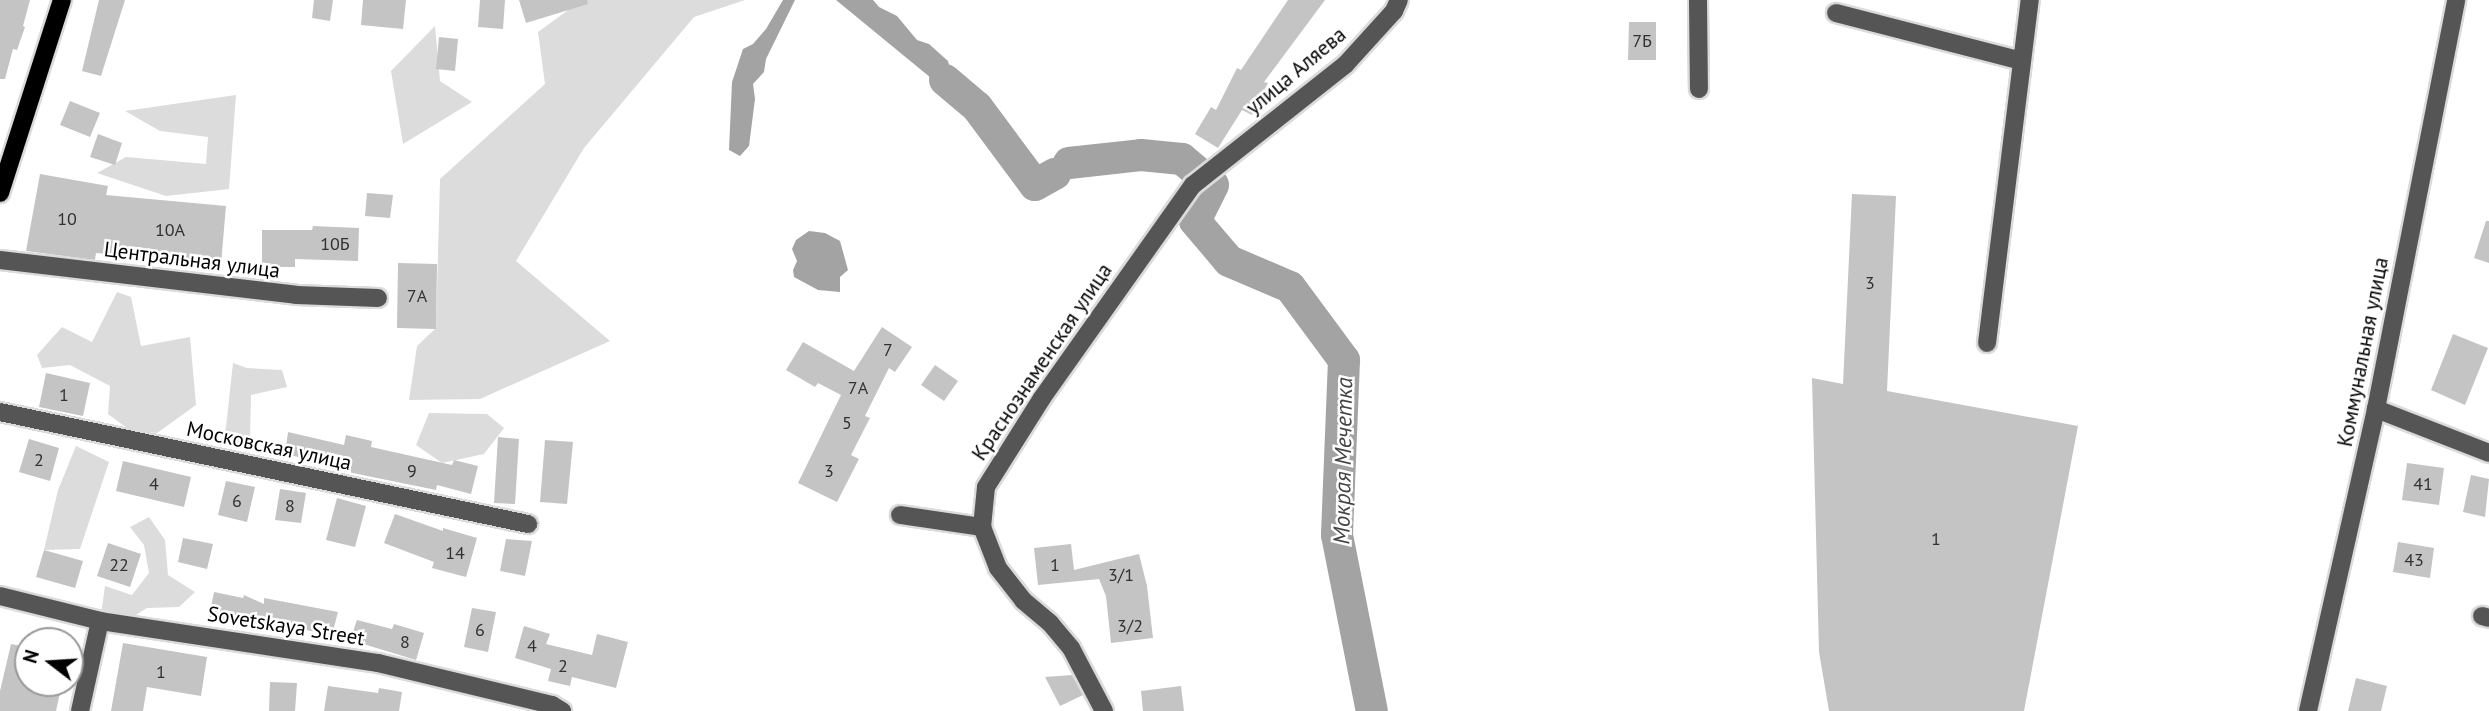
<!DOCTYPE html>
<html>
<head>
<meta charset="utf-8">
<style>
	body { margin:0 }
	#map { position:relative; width:2489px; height:711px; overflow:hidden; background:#fff; font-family:"PT Sans",sans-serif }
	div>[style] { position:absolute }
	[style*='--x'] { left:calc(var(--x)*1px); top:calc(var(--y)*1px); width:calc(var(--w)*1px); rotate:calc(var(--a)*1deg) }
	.green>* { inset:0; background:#dcdcdc }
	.water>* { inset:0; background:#a3a3a3 }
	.river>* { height:32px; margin:-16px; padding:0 16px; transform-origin:16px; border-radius:16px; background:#a3a3a3 }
	.building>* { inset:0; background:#c4c4c4 }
	.roads { filter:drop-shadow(2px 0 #dbdbdb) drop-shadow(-2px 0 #dbdbdb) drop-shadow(0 2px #dbdbdb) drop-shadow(0 -2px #dbdbdb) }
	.minor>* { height:18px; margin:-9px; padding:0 9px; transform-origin:9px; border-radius:9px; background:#555 }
	.major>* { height:18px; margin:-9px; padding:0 9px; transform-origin:9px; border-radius:9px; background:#000 }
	span { translate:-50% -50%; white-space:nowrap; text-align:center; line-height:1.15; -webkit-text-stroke:5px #fff; paint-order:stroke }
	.number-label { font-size:18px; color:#313131 }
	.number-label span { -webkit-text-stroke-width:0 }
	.street-label { font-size:21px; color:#000 }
	.water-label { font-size:23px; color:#444; font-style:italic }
	.north { position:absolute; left:14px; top:627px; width:70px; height:70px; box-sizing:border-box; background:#fff; border:2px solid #999; border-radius:50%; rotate:287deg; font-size:19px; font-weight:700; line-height:28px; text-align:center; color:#000 }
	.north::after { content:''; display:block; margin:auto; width:24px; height:32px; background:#000; clip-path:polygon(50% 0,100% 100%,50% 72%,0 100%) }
</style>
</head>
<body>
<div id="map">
	<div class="green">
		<div style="clip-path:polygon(582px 0,745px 0,694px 17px,584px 148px,516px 261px,610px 341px,480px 399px,409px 400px,417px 346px,436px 328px,440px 179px,545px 84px,538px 32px)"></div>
		<div style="clip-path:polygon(435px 26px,440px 81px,472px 102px,403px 144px,391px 71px)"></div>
		<div style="clip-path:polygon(236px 95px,229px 189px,166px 196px,97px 173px,126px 157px,206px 164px,208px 137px,160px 131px,125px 111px)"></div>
		<div style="clip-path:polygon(117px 292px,131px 297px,141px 346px,190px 337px,196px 405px,157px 433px,131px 431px,108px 414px,110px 386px,70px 365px,42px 368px,37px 355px,62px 327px,92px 342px)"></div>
		<div style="clip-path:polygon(233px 363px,247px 368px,282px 370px,287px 387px,251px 395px,250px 441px,220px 446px,226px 427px)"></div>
		<div style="clip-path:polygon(429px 413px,487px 414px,504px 428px,484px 454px,442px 463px,416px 445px)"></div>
		<div style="clip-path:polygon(76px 446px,109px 462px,80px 549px,44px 550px,58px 490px)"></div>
		<div style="clip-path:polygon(149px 517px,165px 540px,168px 575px,195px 592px,179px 607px,147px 608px,131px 618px,100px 621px,105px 586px,132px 595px,149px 573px,144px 545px,130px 527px)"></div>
	</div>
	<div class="water">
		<div style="clip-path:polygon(783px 0,795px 0,766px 59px,764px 72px,753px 84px,755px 99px,749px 146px,740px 156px,729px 150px,732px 82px,743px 49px,753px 44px,766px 29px)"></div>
		<div style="clip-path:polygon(836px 0,873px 0,879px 7px,897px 16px,917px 40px,929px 44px,948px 61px,950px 69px,976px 95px,979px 104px,970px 110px)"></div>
		<div style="clip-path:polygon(809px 231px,825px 233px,840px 241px,848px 270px,840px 277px,840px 292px,818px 290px,794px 277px,793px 270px,797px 261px,792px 249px,796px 240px)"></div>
	</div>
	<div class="river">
		<div style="--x:945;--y:80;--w:42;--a:40.2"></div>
		<div style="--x:977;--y:107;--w:97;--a:53.4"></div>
		<div style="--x:1035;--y:185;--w:23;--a:-29"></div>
		<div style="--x:1069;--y:163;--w:72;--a:-6.3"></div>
		<div style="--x:1141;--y:155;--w:41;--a:5.6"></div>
		<div style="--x:1182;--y:159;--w:40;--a:40"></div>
		<div style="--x:1213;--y:185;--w:40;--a:116.6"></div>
		<div style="--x:1195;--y:221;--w:52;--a:49.6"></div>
		<div style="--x:1229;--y:261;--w:66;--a:23.1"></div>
		<div style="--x:1290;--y:287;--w:91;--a:53.5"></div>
		<div style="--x:1344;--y:360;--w:175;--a:92.3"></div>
		<div style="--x:1337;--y:535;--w:179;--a:78.8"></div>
	</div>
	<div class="building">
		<div style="clip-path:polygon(0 0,30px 0,23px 26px,25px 27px,17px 50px,13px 49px,5px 79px,0 79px)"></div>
		<div style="clip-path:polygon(99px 0,125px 0,101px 76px,82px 71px)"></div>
		<div style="clip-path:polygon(314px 0,333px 0,330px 21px,312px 18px)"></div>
		<div style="clip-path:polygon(363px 0,406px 0,403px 29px,361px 25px)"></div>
		<div style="clip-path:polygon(480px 0,505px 0,503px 29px,478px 27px)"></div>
		<div style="clip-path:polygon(519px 0,587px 0,588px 4px,526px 23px)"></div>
		<div style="clip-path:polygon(1288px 0,1325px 0,1264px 82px,1268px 83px,1252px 115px,1242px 110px,1218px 148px,1195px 134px,1211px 107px,1216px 110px,1237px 68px,1241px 70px)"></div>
		<div style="clip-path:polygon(1629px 22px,1656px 22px,1656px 60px,1628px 60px)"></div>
		<div style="clip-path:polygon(439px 37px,458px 39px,455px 71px,436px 69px)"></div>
		<div style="clip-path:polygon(70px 101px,100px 113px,90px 137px,60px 125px)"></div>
		<div style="clip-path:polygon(98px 134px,122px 143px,115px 165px,90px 157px)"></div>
		<div style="clip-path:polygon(40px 174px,108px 186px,106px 195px,226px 206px,221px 264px,96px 253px,95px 260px,26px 251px)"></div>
		<div style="clip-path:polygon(367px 193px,393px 195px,390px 218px,365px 216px)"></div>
		<div style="clip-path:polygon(1852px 194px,1896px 196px,1887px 391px,2078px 426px,2024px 711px,1829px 711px,1819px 652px,1812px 378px,1843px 384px)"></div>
		<div style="clip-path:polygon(2486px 221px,2489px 221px,2489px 263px,2474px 258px)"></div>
		<div style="clip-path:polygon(313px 226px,359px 228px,358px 261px,295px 259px,295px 267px,262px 267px,262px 230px,312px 230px)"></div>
		<div style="clip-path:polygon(398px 263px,437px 264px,436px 329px,397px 328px)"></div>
		<div style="clip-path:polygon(882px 327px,912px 347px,895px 372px,889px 368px,865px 416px,870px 418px,851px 455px,859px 459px,837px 502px,798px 483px,841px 395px,818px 383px,815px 387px,786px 370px,803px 342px,854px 371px)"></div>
		<div style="clip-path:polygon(2453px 334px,2488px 348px,2465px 405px,2431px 390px)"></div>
		<div style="clip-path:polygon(935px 365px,958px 381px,944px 401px,921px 385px)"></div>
		<div style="clip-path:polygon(46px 373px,90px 383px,83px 416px,39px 407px)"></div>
		<div style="clip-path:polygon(288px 432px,344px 445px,346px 435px,372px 441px,371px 447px,452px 465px,454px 460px,478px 466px,471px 494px,437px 485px,436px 490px,338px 470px,339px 466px,285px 454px)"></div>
		<div style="clip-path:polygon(498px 437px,519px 439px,515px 504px,494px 503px)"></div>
		<div style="clip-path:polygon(29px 439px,59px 448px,50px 481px,19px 472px)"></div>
		<div style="clip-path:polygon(545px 440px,573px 442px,567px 504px,540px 502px)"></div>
		<div style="clip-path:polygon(123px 461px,191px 477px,184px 507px,116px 491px)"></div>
		<div style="clip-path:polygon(2407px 463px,2444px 468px,2439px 505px,2402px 500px)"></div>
		<div style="clip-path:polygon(2471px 475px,2489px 479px,2485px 517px,2463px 512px)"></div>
		<div style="clip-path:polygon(226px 481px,255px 487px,247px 522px,218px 515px)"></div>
		<div style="clip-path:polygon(280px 489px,306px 493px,301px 523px,275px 520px)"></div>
		<div style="clip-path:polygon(337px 498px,366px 506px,355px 547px,326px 540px)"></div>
		<div style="clip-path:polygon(395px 514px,443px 531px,443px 528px,477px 538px,466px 577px,432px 568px,434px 562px,384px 543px)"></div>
		<div style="clip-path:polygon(183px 538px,213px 544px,207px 569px,178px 562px)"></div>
		<div style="clip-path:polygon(506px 539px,532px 541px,525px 576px,500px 571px)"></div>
		<div style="clip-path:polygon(2398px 542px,2434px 548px,2430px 578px,2393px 572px)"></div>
		<div style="clip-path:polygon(108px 543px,141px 554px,130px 587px,97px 576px)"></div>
		<div style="clip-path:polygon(1071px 544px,1074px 570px,1139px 554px,1147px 586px,1153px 638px,1111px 643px,1106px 596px,1099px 579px,1038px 585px,1034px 548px)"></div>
		<div style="clip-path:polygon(44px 550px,83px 561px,75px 588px,36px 577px)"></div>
		<div style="clip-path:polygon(214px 592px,243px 598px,244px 595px,264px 604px,264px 598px,338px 612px,332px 635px,290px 627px,225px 620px,209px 617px)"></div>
		<div style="clip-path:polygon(472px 608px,496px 612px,488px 652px,464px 647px)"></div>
		<div style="clip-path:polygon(357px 620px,392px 629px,394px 624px,424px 633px,416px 660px,350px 640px)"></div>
		<div style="clip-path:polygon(524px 626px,550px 634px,546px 644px,592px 655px,597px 634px,628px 642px,616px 688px,572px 677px,570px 686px,548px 681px,551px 669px,515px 658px)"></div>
		<div style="clip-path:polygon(123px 643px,207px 657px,201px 696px,147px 687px,143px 711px,111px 711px)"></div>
		<div style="clip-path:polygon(11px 644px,28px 647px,28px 683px,62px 683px,56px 711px,0 711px,0 691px)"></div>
		<div style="clip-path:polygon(1072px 675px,1083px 695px,1060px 706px,1045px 677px)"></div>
		<div style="clip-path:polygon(2356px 678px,2387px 686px,2381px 711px,2348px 711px)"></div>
		<div style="clip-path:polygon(270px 682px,297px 683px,295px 711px,269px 711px)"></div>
		<div style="clip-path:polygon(328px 686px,378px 693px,379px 688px,402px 692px,399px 711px,324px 711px)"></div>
		<div style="clip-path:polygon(1181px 686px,1184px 711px,1143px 711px,1141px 691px)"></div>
	</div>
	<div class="roads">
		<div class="minor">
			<div style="--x:1698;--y:0;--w:89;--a:89.4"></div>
			<div style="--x:1836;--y:13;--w:191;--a:14.5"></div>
			<div style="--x:0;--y:260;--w:298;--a:6.7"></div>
			<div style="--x:296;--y:295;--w:82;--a:2.1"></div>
			<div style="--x:1987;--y:343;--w:346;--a:-82.9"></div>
			<div style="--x:2376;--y:409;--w:121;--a:21.3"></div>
			<div style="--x:0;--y:412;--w:540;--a:11.98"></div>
			<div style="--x:900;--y:515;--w:83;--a:8.3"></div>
			<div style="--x:0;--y:596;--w:103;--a:14"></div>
			<div style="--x:100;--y:621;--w:281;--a:8.6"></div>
			<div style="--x:378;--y:663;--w:179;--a:13.6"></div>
			<div style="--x:552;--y:705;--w:12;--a:31"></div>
			<div style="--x:2482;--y:616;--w:7;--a:16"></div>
			<div style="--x:80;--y:711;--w:92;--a:-77.5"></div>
			<div style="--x:1104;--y:711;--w:71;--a:-117.6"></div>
			<div style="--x:1071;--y:648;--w:33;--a:-130"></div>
			<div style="--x:1050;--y:623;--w:35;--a:-140"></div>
			<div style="--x:1023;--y:600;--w:41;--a:-128"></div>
			<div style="--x:998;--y:568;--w:44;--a:-111.3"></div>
			<div style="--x:982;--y:527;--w:40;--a:-84.3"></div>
			<div style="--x:986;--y:487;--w:105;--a:-57.8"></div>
			<div style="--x:1042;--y:398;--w:261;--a:-54.7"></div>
			<div style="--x:1193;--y:185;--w:194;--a:-38.3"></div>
			<div style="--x:1345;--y:65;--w:73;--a:-47.8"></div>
			<div style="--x:1394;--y:11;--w:12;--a:-66"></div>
			<div style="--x:2308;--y:711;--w:310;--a:-77.3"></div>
			<div style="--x:2376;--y:409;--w:417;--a:-78.9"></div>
		</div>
		<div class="major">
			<div style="--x:0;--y:193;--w:203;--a:-72.2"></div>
		</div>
	</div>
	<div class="number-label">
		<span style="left:1642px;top:41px">7Б</span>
		<span style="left:67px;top:219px">10</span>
		<span style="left:170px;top:230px">10А</span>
		<span style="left:335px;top:244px">10Б</span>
		<span style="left:1870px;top:283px">3</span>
		<span style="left:417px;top:296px">7А</span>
		<span style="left:888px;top:350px">7</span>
		<span style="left:858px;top:388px">7А</span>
		<span style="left:64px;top:395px">1</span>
		<span style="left:847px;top:423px">5</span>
		<span style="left:39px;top:460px">2</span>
		<span style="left:412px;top:471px">9</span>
		<span style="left:829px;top:471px">3</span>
		<span style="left:154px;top:484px">4</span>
		<span style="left:2423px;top:484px">41</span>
		<span style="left:237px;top:501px">6</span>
		<span style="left:290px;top:506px">8</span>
		<span style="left:1936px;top:539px">1</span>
		<span style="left:455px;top:553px">14</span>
		<span style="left:2414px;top:560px">43</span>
		<span style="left:119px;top:565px">22</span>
		<span style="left:1055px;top:565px">1</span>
		<span style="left:1121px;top:575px">3/1</span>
		<span style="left:1130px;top:626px">3/2</span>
		<span style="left:480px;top:630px">6</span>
		<span style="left:405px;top:642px">8</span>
		<span style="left:532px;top:646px">4</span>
		<span style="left:563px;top:666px">2</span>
		<span style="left:161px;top:672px">1</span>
	</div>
	<div class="street-label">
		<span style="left:1296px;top:71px;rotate:-40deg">улица Аляева</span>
		<span style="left:192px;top:260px;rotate:7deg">Центральная улица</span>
		<span style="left:2363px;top:352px;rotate:-79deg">Коммунальная улица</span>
		<span style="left:1042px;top:362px;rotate:-56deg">Краснознаменская улица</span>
		<span style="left:269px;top:446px;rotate:12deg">Московская улица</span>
		<span style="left:286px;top:626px;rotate:9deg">Sovetskaya Street</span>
	</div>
	<div class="water-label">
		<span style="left:1343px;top:461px;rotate:-89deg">Мокрая Мечетка</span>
	</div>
	<div class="north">N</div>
</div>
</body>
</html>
